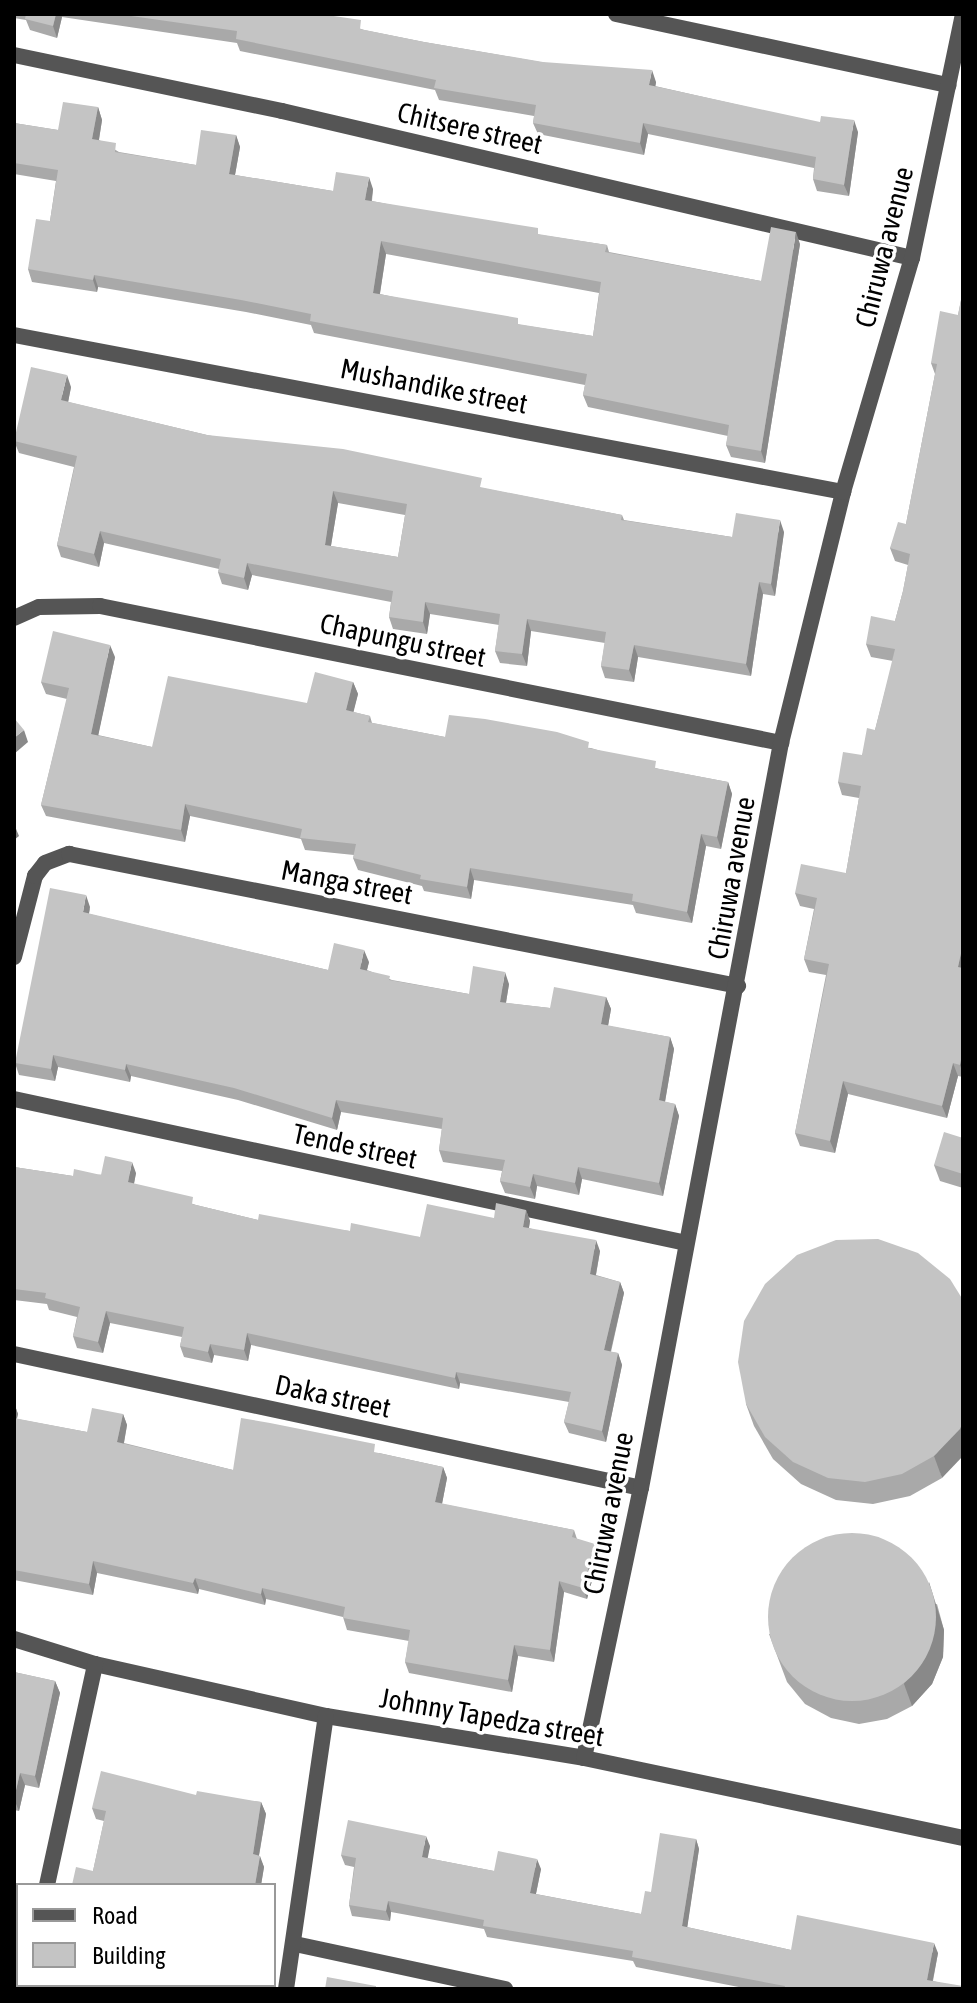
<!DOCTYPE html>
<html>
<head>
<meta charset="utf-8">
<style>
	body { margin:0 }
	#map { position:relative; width:977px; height:2003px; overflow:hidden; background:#fff; font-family:"Asap Condensed",sans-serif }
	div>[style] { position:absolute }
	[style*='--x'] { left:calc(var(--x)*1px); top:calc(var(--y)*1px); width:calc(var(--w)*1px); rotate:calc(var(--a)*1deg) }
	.minor>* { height:16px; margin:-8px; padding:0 8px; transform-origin:8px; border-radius:8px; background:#555 }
	.wall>* { inset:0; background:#a9a9a9 }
	.shaded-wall>* { inset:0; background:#898989 }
	.building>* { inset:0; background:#c4c4c4 }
	.round { border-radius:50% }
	span { translate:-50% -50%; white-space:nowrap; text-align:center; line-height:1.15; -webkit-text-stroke:7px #fff; paint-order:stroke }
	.street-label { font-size:28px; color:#000 }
	.frame { position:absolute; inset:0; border:16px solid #000; pointer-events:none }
	.legend { position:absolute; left:16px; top:1883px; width:260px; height:104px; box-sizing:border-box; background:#fff; border:2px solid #999; margin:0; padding:10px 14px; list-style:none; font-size:24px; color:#000 }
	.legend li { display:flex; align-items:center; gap:16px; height:40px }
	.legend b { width:40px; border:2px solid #999 }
</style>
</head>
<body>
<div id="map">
	<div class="minor">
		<div style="--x:616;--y:14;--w:340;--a:12.1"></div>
		<div style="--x:14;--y:55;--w:274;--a:11.8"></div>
		<div style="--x:282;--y:111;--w:647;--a:13.13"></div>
		<div style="--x:14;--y:335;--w:844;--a:10.72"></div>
		<div style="--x:14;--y:618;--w:27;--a:-24"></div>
		<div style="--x:39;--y:607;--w:61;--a:-0.9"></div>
		<div style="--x:100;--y:606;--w:695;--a:11.37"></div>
		<div style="--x:14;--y:957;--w:84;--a:-75.5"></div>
		<div style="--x:35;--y:876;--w:16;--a:-52"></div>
		<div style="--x:45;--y:863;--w:26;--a:-21"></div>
		<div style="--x:69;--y:854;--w:682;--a:11.16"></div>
		<div style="--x:14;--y:1099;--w:687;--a:12.09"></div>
		<div style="--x:14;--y:1354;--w:641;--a:12.06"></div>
		<div style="--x:14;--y:1639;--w:85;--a:17.2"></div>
		<div style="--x:95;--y:1664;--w:237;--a:12.7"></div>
		<div style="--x:326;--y:1716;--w:261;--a:9.2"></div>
		<div style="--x:584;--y:1758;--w:387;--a:11.9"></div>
		<div style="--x:584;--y:1758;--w:276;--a:-78.1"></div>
		<div style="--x:641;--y:1488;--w:758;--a:-79.36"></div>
		<div style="--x:781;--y:743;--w:259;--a:-76.1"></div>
		<div style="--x:843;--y:492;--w:244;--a:-73.6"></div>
		<div style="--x:912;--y:258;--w:249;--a:-78.2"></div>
		<div style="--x:47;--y:1885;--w:226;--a:-77.7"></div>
		<div style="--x:295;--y:1944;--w:215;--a:12.1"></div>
		<div style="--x:25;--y:1989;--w:4;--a:-76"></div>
		<div style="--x:286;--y:1989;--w:276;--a:-81.7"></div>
	</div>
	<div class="wall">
		<div style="clip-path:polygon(14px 14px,319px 14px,364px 30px,424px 42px,656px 82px,655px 86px,858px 132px,849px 196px,817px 191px,813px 179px,814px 168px,648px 134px,644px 155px,538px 134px,533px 123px,534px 116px,439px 100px,435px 90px,240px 51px,237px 43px,62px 17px,57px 38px,30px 30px,26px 20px,14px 18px)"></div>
		<div style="clip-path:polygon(evenodd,98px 107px,102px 120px,99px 140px,119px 152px,196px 165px,236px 135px,240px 147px,235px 175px,333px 191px,373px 189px,372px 201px,541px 235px,607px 245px,609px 252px,761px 281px,800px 244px,765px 463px,731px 457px,726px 445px,728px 436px,588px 407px,583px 395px,585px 385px,314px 333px,311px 325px,246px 312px,98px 287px,97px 292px,32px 282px,28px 269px,50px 221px,56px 181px,14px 174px,14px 123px,58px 130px,98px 107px,386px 254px,599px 293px,593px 336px,521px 325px,380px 294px,386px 254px)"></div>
		<div style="clip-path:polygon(963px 290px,963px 1077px,958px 1076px,947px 1118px,848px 1094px,835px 1153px,800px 1146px,795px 1133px,826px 975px,809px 972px,804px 959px,814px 909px,800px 906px,795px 893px,846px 873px,859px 798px,842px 795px,838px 782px,862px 755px,875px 730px,893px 661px,871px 657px,866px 644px,895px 621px,903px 591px,908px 565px,895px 561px,890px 548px,906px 524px,935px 374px,931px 363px,958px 315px)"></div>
		<div style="clip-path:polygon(evenodd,71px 387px,68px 402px,207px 435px,622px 515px,624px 520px,732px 537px,784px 532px,775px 596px,763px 594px,751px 676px,638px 657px,634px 682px,605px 678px,601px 666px,605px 643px,531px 631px,527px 666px,500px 663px,495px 651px,499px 625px,430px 614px,427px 634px,393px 629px,389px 617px,391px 602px,252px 575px,248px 590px,222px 584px,218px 572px,219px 569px,104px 543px,99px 567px,61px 557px,57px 545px,74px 467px,19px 453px,14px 441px,71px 387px,338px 503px,405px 515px,398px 557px,331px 546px,338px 503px)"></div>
		<div style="clip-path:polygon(115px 657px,98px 735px,152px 747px,307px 703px,353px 682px,358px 694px,353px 712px,370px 716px,372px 723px,445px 737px,591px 748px,659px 769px,728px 782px,732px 794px,721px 849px,706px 846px,692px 923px,636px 913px,633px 905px,474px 880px,471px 899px,424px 891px,422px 886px,358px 870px,353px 858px,354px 855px,305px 850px,301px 839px,190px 816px,185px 842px,46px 816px,41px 805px,67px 699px,46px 694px,41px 682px)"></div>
		<div style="clip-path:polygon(90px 907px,89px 914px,328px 970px,369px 962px,367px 970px,392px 980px,469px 994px,509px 984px,506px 1003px,550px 1008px,606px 997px,611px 1009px,608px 1026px,670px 1037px,674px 1049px,665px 1102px,675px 1104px,679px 1116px,663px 1196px,582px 1179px,579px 1195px,537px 1186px,535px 1199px,505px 1193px,500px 1181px,502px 1171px,443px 1162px,439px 1150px,442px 1129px,341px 1112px,337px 1130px,238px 1100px,131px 1076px,130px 1082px,58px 1067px,55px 1081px,19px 1075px,15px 1063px)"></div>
		<div style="clip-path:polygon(963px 1138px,963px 1188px,940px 1181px,934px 1165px)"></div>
		<div style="clip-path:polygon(14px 1167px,73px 1176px,136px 1173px,134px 1184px,196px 1205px,258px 1220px,350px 1231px,420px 1237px,526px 1210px,530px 1221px,529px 1228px,600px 1251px,596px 1275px,620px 1282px,624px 1293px,611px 1352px,618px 1353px,622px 1365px,606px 1442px,569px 1433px,564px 1422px,569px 1402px,460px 1383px,459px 1389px,251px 1345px,248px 1361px,214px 1355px,212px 1363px,184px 1357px,180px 1346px,182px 1337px,110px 1323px,103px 1353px,77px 1348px,73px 1336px,77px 1317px,49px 1310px,47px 1304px,14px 1300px)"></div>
		<div style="clip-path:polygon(878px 1239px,942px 1478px,910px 1496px,873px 1504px,836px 1500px,801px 1484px,773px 1459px,754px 1426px,746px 1404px)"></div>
		<div style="clip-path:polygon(14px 1403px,18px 1414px,17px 1419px,87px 1432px,123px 1414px,127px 1425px,124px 1443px,233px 1470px,379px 1453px,443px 1467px,447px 1478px,442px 1504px,574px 1530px,577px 1539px,599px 1555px,587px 1599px,564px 1592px,554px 1662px,518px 1656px,512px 1692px,409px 1673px,405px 1662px,409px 1641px,347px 1630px,343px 1617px,266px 1599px,265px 1605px,199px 1589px,198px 1594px,97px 1573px,93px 1595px,14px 1580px)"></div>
		<div style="clip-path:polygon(937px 1604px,944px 1630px,943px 1657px,932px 1684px,912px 1706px,887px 1719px,859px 1724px,831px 1718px,805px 1704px,787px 1682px,769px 1634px)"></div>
		<div style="clip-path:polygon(14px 1672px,55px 1681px,60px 1693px,39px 1788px,25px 1785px,19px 1811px,14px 1810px)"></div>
		<div style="clip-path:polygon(196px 1795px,261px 1802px,266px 1814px,259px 1856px,264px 1867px,261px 1885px,72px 1885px,93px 1871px,104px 1821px,96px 1819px,92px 1808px)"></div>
		<div style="clip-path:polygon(696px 1839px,699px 1849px,687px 1927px,791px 1950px,938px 1953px,933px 1981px,963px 1989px,749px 1989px,636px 1967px,633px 1961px,487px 1937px,484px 1929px,391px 1912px,390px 1921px,352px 1916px,349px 1905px,354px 1867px,345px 1865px,341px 1855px,430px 1846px,427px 1858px,494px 1871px,541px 1869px,536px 1894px,641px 1914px,651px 1892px)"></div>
	</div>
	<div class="shaded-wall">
		<div style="clip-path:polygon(56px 14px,61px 14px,62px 17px,57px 38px,53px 26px)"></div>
		<div style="clip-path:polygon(652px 70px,656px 82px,654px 97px,649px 85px)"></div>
		<div style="clip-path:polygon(98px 107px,102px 120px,97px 151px,92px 139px)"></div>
		<div style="clip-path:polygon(854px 120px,858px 132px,849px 196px,844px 185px)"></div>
		<div style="clip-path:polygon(643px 123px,648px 134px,644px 155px,640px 143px)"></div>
		<div style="clip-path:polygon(236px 135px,240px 147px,233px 186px,229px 174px)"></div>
		<div style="clip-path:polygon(369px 177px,373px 189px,370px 212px,365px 200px)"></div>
		<div style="clip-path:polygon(796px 232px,800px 244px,765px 463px,761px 451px)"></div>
		<div style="clip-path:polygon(381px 241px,386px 254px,378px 305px,373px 293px)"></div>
		<div style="clip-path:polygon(94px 275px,98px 287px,97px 292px,93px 280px)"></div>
		<div style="clip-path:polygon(67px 375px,71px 387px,66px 413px,61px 400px)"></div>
		<div style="clip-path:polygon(333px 491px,338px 503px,329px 557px,325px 545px)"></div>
		<div style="clip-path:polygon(780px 520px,784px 532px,775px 596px,771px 584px)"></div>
		<div style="clip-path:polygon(100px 531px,104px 543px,99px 567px,94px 554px)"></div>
		<div style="clip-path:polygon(247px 563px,252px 575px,248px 590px,244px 578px)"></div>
		<div style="clip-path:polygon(759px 582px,763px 594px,751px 676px,746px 664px)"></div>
		<div style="clip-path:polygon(425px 602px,430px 614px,427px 634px,423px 622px)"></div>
		<div style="clip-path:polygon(527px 619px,531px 631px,527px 666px,522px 654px)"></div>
		<div style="clip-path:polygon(110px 645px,115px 657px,96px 746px,91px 734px)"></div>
		<div style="clip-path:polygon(634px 645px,638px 657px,634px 682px,629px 670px)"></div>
		<div style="clip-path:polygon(353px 682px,358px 694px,351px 722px,346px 710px)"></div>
		<div style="clip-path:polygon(24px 730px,28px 742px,14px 754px,14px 738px)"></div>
		<div style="clip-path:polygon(728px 782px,732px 794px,721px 849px,717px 837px)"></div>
		<div style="clip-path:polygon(185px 804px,190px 816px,185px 842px,181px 830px)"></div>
		<div style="clip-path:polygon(14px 824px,19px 836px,14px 840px)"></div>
		<div style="clip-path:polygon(701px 834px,706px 846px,692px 923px,687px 912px)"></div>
		<div style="clip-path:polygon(470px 868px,474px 880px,471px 899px,467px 887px)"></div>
		<div style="clip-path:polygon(86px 895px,90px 907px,87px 924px,83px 912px)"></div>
		<div style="clip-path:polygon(963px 944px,963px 980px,958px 967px)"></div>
		<div style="clip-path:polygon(364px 950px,369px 962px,364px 981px,360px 969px)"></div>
		<div style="clip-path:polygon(505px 972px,509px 984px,504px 1014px,500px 1002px)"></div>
		<div style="clip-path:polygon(606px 997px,611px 1009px,606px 1037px,601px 1024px)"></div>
		<div style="clip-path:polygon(670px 1037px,674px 1049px,663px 1113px,659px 1100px)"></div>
		<div style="clip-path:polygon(963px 1049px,963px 1074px,960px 1065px)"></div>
		<div style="clip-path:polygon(53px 1055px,58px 1067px,55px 1081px,51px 1069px)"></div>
		<div style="clip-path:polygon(953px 1063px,958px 1076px,947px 1118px,942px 1106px)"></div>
		<div style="clip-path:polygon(126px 1064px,131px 1076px,130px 1082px,125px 1070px)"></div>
		<div style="clip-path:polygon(843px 1081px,848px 1094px,835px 1153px,830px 1141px)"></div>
		<div style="clip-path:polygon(336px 1100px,341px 1112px,337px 1130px,332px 1118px)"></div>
		<div style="clip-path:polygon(675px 1104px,679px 1116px,663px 1196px,659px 1183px)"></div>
		<div style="clip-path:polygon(132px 1162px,136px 1173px,132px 1193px,128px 1182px)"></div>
		<div style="clip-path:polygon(578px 1167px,582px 1179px,579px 1195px,575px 1183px)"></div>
		<div style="clip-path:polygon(533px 1174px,537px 1186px,535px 1199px,530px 1187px)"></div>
		<div style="clip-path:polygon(526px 1210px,530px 1221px,527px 1238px,523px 1227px)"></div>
		<div style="clip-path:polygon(596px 1240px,600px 1251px,594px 1285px,590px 1274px)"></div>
		<div style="clip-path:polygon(620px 1282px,624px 1293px,608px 1362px,604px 1350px)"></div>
		<div style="clip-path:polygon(106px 1311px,110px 1323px,103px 1353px,98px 1342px)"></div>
		<div style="clip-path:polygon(247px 1333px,251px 1345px,248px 1361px,244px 1350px)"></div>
		<div style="clip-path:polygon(210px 1344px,214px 1355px,212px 1363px,208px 1352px)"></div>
		<div style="clip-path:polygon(618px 1353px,622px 1365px,606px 1442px,602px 1431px)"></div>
		<div style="clip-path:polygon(456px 1372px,460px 1383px,459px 1389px,455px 1378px)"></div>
		<div style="clip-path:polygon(14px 1403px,18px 1414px,14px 1428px)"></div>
		<div style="clip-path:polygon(123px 1414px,127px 1425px,122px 1453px,117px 1442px)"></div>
		<div style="clip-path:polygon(963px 1422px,963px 1456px,942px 1478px,934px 1456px)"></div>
		<div style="clip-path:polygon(443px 1467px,447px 1478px,440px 1514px,435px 1502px)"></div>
		<div style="clip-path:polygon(595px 1544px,599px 1555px,587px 1599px,583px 1588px)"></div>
		<div style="clip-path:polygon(93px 1561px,97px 1573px,93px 1595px,89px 1584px)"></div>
		<div style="clip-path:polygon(195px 1578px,199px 1589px,198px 1594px,193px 1583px)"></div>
		<div style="clip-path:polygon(559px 1581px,564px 1592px,554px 1662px,550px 1650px)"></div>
		<div style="clip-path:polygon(929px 1582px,944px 1630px,943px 1657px,932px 1684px,912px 1706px,904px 1684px)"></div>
		<div style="clip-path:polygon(262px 1588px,266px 1599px,265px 1605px,261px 1594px)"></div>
		<div style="clip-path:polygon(514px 1645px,518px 1656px,512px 1692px,508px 1680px)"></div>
		<div style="clip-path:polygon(55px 1681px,60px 1693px,39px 1788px,35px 1776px)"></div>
		<div style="clip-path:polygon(20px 1773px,25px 1785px,19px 1811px,14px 1799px)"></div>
		<div style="clip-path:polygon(261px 1802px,266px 1814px,257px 1866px,253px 1854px)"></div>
		<div style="clip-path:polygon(426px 1836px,430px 1846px,426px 1867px,422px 1857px)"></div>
		<div style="clip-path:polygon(696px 1839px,699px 1849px,686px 1936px,682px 1926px)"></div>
		<div style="clip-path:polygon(260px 1856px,264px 1867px,261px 1885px,255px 1885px)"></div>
		<div style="clip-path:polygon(537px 1859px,541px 1869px,534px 1903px,530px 1893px)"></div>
		<div style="clip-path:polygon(388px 1901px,391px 1912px,390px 1921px,386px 1911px)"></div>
		<div style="clip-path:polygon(934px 1943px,938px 1953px,931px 1989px,927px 1980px)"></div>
		<div style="clip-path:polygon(245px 1985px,252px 1985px,251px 1989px,244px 1989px)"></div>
	</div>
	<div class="building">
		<div style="clip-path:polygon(26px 14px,56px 14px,53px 26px,25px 19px)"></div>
		<div style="clip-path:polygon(117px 14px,320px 14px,361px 20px,360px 29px,424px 42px,543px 62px,652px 70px,649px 85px,820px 122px,821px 116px,854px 120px,844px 185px,813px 179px,816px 157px,643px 123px,640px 143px,533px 123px,536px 105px,434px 88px,436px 80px,236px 39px,237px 31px)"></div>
		<div style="clip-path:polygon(evenodd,63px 102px,98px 107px,92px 139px,116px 143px,115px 152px,196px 165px,201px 130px,236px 135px,229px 174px,333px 191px,336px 172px,369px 177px,365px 200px,538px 228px,538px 234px,607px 245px,605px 252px,761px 281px,771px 227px,796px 232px,761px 451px,726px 445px,729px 425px,583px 395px,587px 374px,310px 321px,311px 314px,241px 300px,94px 275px,93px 280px,28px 269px,36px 219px,50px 221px,58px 170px,14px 163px,14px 123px,58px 130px,63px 102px,381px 241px,601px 282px,593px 336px,518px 324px,518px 318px,373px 293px,381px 241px)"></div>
		<div style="clip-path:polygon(963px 290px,963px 944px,958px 967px,963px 968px,963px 1049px,960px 1065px,953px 1063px,942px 1106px,843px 1081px,830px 1141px,795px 1133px,829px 964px,804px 959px,817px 898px,795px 893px,801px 864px,846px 873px,861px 786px,838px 782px,843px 752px,862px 755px,867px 728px,875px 730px,895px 649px,866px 644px,871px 616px,895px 621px,903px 591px,910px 554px,890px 548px,898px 522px,906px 524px,937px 364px,931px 363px,940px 311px,958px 315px)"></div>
		<div style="clip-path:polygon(evenodd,31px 367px,67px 375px,61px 400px,207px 435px,343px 449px,482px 478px,480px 487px,622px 515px,621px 520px,732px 537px,736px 513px,780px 520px,771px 584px,759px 582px,746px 664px,634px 645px,629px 670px,601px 666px,606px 632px,527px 619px,522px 654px,495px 651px,500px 614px,425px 602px,423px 622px,389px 617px,393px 591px,247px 563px,244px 578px,218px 572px,221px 559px,100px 531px,94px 554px,57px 545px,77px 456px,14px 441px,31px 367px,333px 491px,407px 504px,398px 557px,325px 545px,333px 491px)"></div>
		<div style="clip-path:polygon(53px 631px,110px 645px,91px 734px,152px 747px,168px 676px,307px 703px,315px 672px,353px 682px,346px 710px,370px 716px,368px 722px,445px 737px,449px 715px,485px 719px,557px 732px,589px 742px,588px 748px,656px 761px,655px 768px,728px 782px,717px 837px,701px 834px,687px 912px,632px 901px,633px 894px,470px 868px,467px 887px,420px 879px,421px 875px,353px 858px,356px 844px,300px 838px,302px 829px,185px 804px,181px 830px,41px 805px,69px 688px,41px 682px)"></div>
		<div style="clip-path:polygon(14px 718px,24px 730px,14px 738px)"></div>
		<div style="clip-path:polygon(50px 888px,86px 895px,83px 912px,328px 970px,334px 943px,364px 950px,360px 969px,390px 976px,389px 980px,469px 994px,473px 966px,505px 972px,500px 1002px,550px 1008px,554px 987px,606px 997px,601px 1024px,670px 1037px,659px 1100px,675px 1104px,659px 1183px,578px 1167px,575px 1183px,533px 1174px,530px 1187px,500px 1181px,505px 1160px,439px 1150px,443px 1118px,336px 1100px,332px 1118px,234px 1088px,126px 1064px,125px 1070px,53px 1055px,51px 1069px,15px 1063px)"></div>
		<div style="clip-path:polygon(944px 1132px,963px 1138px,963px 1174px,934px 1165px)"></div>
		<div style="clip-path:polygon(105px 1156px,132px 1162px,128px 1182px,193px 1197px,192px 1204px,258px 1220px,259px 1214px,350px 1231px,351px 1223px,420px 1237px,427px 1204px,494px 1218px,496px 1203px,526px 1210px,523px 1227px,596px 1240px,590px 1274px,620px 1282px,604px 1350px,618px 1353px,602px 1431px,564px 1422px,571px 1392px,456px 1372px,455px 1378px,247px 1333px,244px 1350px,210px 1344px,208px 1352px,180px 1346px,184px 1327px,106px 1311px,98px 1342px,73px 1336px,80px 1307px,45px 1298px,46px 1293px,14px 1289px,14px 1167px,73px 1176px,74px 1169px,101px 1175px)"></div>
		<div style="clip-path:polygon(878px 1239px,918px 1253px,950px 1279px,963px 1300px,963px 1422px,960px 1429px,934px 1456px,902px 1474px,865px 1482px,828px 1478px,793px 1462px,765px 1437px,746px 1404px,738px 1362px,744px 1321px,765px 1284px,797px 1255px,836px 1240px)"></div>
		<div style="clip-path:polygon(92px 1408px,123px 1414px,117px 1442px,233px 1470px,241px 1418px,270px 1423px,375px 1444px,374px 1452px,443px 1467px,435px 1502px,574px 1530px,572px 1537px,595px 1544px,583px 1588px,559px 1581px,550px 1650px,514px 1645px,508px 1680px,405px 1662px,410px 1630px,343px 1618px,345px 1607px,262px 1588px,261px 1594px,195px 1578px,193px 1583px,93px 1561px,89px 1584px,14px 1570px,14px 1418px,87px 1432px)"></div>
		<div class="round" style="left:768px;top:1533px;width:168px;height:168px"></div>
		<div style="clip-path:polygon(14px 1672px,55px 1681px,35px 1776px,20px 1773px,14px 1799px)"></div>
		<div style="clip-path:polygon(101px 1771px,196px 1795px,197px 1791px,261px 1802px,253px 1854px,260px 1856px,255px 1885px,72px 1885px,76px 1867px,93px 1871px,106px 1811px,92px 1808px)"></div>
		<div style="clip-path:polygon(348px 1820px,426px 1836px,422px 1857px,494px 1871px,498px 1851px,537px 1859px,530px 1893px,641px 1914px,645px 1891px,651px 1892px,660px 1833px,696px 1839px,682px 1926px,791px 1950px,797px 1915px,934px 1943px,927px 1980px,963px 1986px,963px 1989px,784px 1989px,785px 1986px,632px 1957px,633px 1951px,483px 1926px,484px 1920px,388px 1901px,386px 1911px,349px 1905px,356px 1858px,341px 1855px)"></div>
		<div style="clip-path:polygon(327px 1977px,376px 1986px,376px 1989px,325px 1989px)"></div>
		<div style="clip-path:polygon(59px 1985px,245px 1985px,244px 1989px,58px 1989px)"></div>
	</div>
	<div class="street-label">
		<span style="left:470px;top:128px;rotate:13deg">Chitsere street</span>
		<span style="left:884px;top:247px;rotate:-76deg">Chiruwa avenue</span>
		<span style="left:434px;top:386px;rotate:11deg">Mushandike street</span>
		<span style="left:403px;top:640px;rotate:12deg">Chapungu street</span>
		<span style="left:731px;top:878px;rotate:-80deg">Chiruwa avenue</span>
		<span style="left:347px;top:882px;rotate:11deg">Manga street</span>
		<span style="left:355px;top:1146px;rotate:12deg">Tende street</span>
		<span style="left:333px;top:1396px;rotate:12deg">Daka street</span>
		<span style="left:608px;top:1513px;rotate:-79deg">Chiruwa avenue</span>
		<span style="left:492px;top:1717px;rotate:10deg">Johnny Tapedza street</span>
	</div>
	<div class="frame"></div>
	<ul class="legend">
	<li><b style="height:10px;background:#555"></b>Road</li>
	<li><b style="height:22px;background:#c4c4c4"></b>Building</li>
	</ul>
</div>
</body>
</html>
